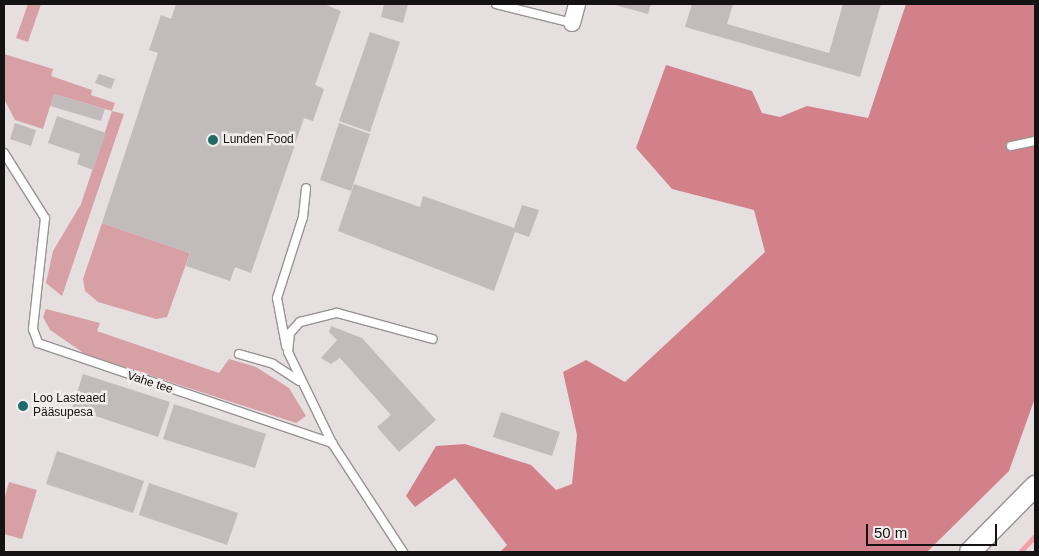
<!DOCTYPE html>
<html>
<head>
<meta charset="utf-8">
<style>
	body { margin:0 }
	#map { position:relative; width:1039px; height:556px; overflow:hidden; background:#e5dfe0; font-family:Helvetica,sans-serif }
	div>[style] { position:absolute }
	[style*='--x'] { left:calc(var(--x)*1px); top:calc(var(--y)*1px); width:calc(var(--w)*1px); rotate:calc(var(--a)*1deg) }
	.green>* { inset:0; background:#d7a0a5 }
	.forest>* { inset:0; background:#d2818a }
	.stream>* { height:5px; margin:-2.5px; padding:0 2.5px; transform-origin:2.5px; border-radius:2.5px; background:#f49fa8 }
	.building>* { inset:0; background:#c1bbbc }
	.roads { filter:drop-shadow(1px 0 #989293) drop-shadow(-1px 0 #989293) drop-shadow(0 1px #989293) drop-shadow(0 -1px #989293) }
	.service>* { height:8px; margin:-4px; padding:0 4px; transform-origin:4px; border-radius:4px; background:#fff }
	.minor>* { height:16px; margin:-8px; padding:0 8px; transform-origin:8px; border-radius:8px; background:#fff }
	.tertiary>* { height:20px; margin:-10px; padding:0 10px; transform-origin:10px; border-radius:10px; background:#fff }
	.dots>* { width:14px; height:14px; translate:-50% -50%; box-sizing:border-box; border:2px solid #f2eded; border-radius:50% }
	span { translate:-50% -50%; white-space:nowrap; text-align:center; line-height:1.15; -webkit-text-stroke:5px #f2eded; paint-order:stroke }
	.poi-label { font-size:12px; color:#141212 }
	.left { translate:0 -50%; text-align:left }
	.street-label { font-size:12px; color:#141212 }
	.frame { position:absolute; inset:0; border:5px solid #141212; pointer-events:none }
	.scale { position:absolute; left:866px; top:524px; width:131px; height:22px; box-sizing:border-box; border:2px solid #141212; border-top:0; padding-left:6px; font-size:15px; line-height:18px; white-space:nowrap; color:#141212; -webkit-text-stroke:4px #f2eded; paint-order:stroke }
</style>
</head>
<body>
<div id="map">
	<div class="green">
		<div style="clip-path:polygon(28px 4px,41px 4px,28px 42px,16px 38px)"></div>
		<div style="clip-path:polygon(4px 54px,53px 69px,51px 76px,92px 90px,91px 95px,115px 103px,112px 111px,124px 114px,62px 296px,46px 283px,53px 251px,81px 204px,112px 111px,54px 94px,43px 129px,15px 120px,4px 99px)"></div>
		<div style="clip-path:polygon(102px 223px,190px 253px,167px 317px,156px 319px,98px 302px,85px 291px,83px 279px)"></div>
		<div style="clip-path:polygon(46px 309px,100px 323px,97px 331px,219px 373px,229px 359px,256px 367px,289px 388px,306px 416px,296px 423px,85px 354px,50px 330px,43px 317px)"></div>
		<div style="clip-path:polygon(9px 482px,37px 490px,22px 539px,4px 534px,4px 500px)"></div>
	</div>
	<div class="forest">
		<div style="clip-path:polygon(906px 4px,1035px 4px,1035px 398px,1009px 471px,927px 552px,500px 552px,507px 545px,455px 478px,415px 507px,406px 496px,436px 446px,465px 444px,531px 465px,556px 490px,572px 484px,577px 435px,563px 372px,586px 360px,625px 382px,765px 252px,754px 210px,672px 189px,636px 148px,666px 65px,752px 91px,762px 113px,780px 117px,807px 106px,868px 118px)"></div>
	</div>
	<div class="stream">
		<div style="--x:1020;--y:552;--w:22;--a:-47"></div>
	</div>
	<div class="building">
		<div style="clip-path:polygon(176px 4px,324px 4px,341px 11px,315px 85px,324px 89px,313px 121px,304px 118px,251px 273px,235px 267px,230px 281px,186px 266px,190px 253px,102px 223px,158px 53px,149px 50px,161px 15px,171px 19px)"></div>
		<div style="clip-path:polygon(384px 4px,408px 4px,403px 23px,381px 17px)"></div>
		<div style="clip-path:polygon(611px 4px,651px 4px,648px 14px)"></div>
		<div style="clip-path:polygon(692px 4px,733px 4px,727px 24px,829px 53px,843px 4px,881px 4px,860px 77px,685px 27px)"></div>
		<div style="clip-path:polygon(370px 32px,400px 42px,370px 132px,339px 121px)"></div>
		<div style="clip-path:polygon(99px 74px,115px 79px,111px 89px,95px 83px)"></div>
		<div style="clip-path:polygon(54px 94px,105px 109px,101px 121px,50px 106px)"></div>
		<div style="clip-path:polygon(57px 116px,106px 133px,93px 170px,77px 164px,80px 154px,48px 143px)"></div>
		<div style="clip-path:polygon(15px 123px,36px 130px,31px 146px,10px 139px)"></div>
		<div style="clip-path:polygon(339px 123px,370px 134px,351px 191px,320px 180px)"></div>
		<div style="clip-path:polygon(354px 184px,420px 207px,423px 196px,514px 228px,522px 205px,539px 210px,529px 237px,515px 232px,494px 291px,338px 231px)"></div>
		<div style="clip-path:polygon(331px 326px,362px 338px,436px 420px,399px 452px,377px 427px,391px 415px,340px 358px,331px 364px,321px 358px,337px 340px,329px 332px)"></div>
		<div style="clip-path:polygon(83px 374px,170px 402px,158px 437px,72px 408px)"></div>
		<div style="clip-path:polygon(174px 404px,266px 434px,255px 468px,163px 439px)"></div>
		<div style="clip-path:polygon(501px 412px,560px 432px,552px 456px,493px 437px)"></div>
		<div style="clip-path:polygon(57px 451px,144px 481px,133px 513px,46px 484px)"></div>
		<div style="clip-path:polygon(149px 483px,238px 513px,227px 545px,139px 515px)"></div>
	</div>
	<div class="roads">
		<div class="service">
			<div style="--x:496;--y:4;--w:78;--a:14"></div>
			<div style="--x:1011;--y:146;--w:25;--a:-12"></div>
			<div style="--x:4;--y:153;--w:77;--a:57.8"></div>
			<div style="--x:45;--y:218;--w:112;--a:96.2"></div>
			<div style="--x:33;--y:329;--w:15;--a:70"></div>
			<div style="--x:38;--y:343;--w:311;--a:18.8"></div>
			<div style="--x:332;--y:443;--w:130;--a:56.9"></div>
			<div style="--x:286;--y:346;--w:49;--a:-100.6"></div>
			<div style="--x:277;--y:298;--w:85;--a:-72.2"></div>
			<div style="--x:303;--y:217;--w:29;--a:-84"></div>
			<div style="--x:239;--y:354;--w:35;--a:16"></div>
			<div style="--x:273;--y:364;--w:31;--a:33"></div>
			<div style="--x:332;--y:443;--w:101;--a:-115.8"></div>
			<div style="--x:288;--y:352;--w:19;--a:-84"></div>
			<div style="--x:290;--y:333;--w:15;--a:-48"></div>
			<div style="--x:300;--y:322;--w:38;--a:-14"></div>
			<div style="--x:337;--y:313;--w:99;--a:15.2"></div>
		</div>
		<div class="minor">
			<div style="--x:572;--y:23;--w:20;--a:-75"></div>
		</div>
		<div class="tertiary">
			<div style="--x:970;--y:552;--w:93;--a:-45.4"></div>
		</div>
	</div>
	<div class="dots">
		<div style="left:213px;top:140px;background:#1f6b69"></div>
		<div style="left:23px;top:406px;background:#1f6b69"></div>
	</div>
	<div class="poi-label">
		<span class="left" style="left:223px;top:140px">Lunden Food</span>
		<span class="left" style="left:33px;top:406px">Loo Lasteaed<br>Pääsupesa</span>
	</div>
	<div class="street-label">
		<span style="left:150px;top:383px;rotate:18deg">Vahe tee</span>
	</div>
	<div class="frame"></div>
	<div class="scale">50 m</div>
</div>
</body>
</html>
